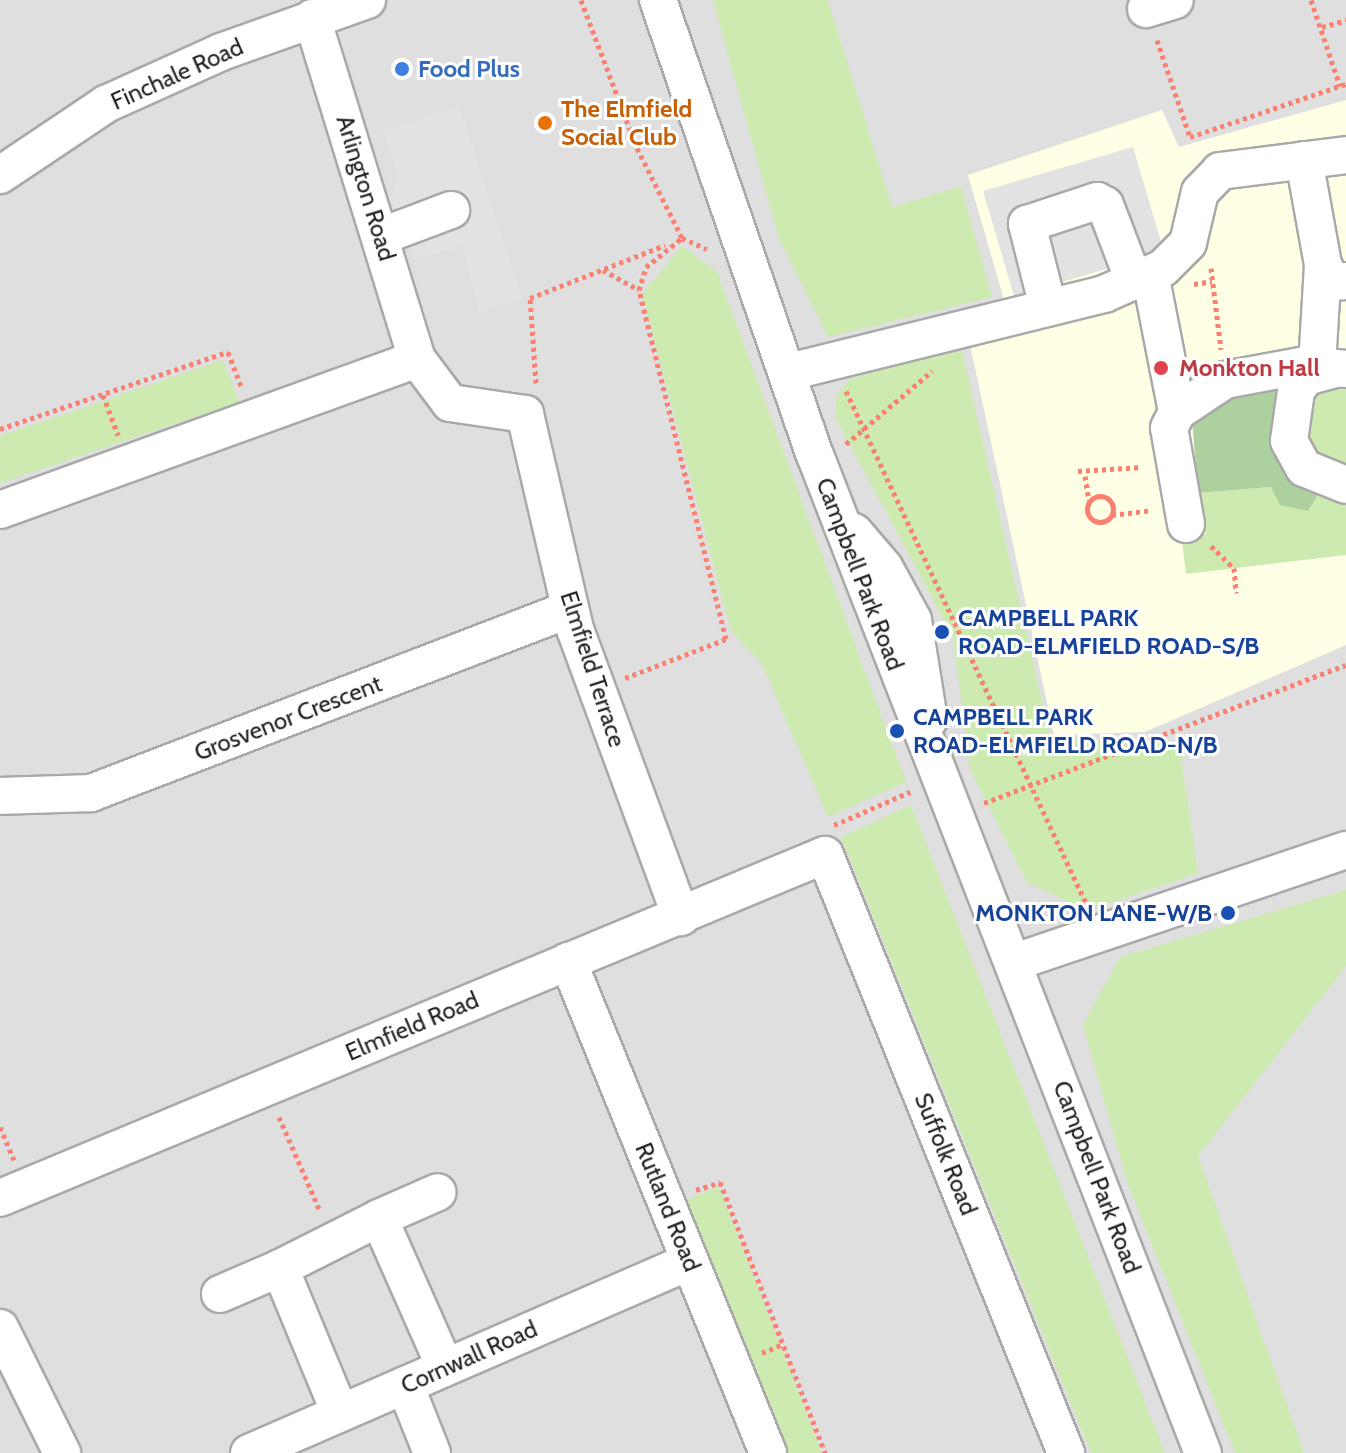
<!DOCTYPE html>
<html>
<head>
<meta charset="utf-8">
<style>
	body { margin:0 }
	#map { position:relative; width:1346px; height:1453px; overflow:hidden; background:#f2efe9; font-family:Cabin,sans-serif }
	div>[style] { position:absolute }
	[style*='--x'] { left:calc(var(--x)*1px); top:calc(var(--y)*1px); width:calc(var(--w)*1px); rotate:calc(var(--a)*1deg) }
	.residential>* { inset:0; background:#e0dfdf }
	.education>* { inset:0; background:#ffffe5 }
	.grass>* { inset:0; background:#cdebb0 }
	.forest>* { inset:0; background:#add19e }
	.parking>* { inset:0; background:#e2e2e2 }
	.path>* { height:5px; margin-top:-2.5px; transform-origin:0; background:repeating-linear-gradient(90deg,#fa8072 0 4px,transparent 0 8px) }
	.path>.ring { margin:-2.5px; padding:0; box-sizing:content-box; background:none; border:5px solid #fa8072; border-radius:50% }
	.roads { filter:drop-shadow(2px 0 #a9a9a9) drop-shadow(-2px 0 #a9a9a9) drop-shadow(0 2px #a9a9a9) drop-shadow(0 -2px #a9a9a9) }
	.minor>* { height:36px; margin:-18px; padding:0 18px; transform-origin:18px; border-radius:18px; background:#fff }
	.dots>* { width:22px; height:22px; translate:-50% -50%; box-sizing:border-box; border:4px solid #fff; border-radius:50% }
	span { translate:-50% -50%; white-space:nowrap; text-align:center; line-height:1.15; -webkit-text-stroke:6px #fff; paint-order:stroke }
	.shop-label { font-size:24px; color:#366cbe; font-weight:700 }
	.left { translate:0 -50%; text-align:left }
	.street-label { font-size:24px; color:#222 }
	.food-label { font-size:24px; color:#c56008; font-weight:700 }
	.health-label { font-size:24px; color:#be3a42; font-weight:700 }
	.transit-label { font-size:24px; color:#164399; font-weight:700 }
	.right { translate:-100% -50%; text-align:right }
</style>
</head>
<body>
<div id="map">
	<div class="residential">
		<div style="clip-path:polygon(0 0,1346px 0,1346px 1453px,0 1453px)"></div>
	</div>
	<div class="education">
		<div style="clip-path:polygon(1346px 100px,1346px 645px,1145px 732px,1054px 735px,963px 312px,1004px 300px,968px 175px,1162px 110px,1179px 147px)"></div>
	</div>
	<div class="grass">
		<div style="clip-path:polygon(713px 0,828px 0,892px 207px,961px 186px,992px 297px,828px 337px,778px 236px)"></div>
		<div style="clip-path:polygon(682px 246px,717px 272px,906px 782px,828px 817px,761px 662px,731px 631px,642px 294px)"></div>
		<div style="clip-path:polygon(961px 347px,1051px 740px,1179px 743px,1198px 873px,1087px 911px,1027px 882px,970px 769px,953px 637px,835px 417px,836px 398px,849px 379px)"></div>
		<div style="clip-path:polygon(223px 360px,239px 402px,0 483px,0 436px)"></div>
		<div style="clip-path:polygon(1346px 383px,1346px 472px,1314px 455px,1303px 430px,1310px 391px)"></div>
		<div style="clip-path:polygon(1271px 487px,1346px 498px,1346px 555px,1186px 574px,1182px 541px,1206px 534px,1198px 493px)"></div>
		<div style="clip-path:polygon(911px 805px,1165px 1453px,1091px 1453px,841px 837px)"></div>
		<div style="clip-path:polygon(1346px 890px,1346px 966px,1198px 1156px,1304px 1453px,1235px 1453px,1127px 1182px,1083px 1025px,1120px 957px)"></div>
		<div style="clip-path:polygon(719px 1187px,822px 1453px,779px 1453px,678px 1203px)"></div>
	</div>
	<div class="forest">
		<div style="clip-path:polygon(1287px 381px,1279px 463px,1320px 491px,1308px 511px,1280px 505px,1271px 487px,1198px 493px,1192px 420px,1226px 393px)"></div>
	</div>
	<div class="parking">
		<div style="clip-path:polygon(459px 106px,522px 298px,480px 312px,462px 246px,415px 259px,391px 201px,398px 173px,382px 130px)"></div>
		<div style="clip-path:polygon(1133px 147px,1164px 252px,1014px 296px,983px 191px)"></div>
	</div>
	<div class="path">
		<div style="--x:581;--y:0;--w:158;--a:69.3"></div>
		<div style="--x:637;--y:148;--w:101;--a:63.4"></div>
		<div style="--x:682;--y:238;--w:27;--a:24"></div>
		<div style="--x:1311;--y:0;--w:91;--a:71.4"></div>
		<div style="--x:1322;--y:27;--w:25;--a:-16"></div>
		<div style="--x:1157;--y:40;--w:102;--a:71.2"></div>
		<div style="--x:1190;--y:137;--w:165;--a:-18.8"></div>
		<div style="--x:1211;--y:268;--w:82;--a:83"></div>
		<div style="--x:603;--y:270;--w:41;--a:29.1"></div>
		<div style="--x:1194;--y:284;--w:18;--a:-9"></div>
		<div style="--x:536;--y:383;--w:85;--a:-94"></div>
		<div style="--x:530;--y:298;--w:145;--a:-21.4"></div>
		<div style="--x:846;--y:391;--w:565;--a:64.89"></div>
		<div style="--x:103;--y:395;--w:43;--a:69.4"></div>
		<div style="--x:0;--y:429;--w:241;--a:-18.7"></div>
		<div style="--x:228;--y:352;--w:39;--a:69"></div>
		<div style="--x:846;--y:444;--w:113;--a:-40.3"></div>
		<div style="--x:1078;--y:471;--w:64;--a:-3.6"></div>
		<div style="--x:1085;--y:476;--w:25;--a:81"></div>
		<div class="ring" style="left:1087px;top:496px;width:21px;height:21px"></div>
		<div style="--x:1112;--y:515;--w:38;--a:-7"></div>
		<div style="--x:1211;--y:546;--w:32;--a:44"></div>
		<div style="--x:1234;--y:568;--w:25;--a:85"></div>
		<div style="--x:625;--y:678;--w:108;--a:-21.1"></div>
		<div style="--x:726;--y:639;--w:360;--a:-104"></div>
		<div style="--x:639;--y:290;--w:24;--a:-73"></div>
		<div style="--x:646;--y:267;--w:46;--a:-38.9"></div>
		<div style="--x:984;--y:803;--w:387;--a:-20.9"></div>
		<div style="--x:834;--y:825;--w:83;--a:-23.5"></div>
		<div style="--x:279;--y:1117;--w:103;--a:66.4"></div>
		<div style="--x:0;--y:1127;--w:36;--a:67"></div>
		<div style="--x:696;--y:1190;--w:25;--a:-18"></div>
		<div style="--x:720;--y:1182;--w:291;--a:68.8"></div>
		<div style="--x:762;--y:1353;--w:23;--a:-23"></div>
	</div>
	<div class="roads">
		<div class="minor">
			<div style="--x:658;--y:0;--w:481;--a:71"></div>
			<div style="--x:815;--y:455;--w:1071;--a:68.76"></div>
			<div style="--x:1146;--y:9;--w:30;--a:-17"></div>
			<div style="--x:312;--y:18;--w:357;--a:72.9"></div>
			<div style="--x:417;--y:359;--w:55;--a:53.1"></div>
			<div style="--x:450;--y:403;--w:76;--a:8.3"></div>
			<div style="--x:525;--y:414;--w:221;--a:76.9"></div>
			<div style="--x:575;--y:629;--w:307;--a:69.8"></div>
			<div style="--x:1304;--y:160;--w:107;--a:79.7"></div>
			<div style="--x:1323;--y:265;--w:19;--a:62"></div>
			<div style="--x:1332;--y:282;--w:14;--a:-4"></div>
			<div style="--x:0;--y:175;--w:128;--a:-33.8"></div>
			<div style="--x:106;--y:104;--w:126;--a:-24.3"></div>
			<div style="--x:221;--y:52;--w:155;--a:-19.6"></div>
			<div style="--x:382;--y:236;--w:74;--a:-20.6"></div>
			<div style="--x:1150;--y:274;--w:141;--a:78.9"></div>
			<div style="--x:1048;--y:307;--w:86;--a:-104.2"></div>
			<div style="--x:1027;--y:224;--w:74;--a:-18.2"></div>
			<div style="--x:1097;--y:201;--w:9;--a:27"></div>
			<div style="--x:1105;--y:205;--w:81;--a:69.1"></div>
			<div style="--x:1317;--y:366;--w:101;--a:-86.6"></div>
			<div style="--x:1335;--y:369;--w:30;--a:165"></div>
			<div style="--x:1306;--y:377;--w:17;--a:126"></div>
			<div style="--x:1296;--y:391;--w:50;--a:98"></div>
			<div style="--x:1289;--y:441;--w:31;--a:61"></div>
			<div style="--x:1304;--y:468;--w:45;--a:22"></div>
			<div style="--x:789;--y:372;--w:325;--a:-13.9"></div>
			<div style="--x:1104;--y:294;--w:64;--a:-23.8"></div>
			<div style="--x:1163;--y:268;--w:35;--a:-45"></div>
			<div style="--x:1188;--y:243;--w:52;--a:-76.8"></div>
			<div style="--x:1200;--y:192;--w:29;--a:-46"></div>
			<div style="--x:1220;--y:171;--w:127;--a:-7.2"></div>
			<div style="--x:0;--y:510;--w:443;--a:-19.9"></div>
			<div style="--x:1186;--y:524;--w:97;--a:-100"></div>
			<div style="--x:1169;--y:428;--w:18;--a:-63"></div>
			<div style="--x:1177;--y:412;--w:58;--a:-33.7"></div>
			<div style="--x:1225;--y:380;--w:81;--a:-10.6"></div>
			<div style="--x:1305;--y:365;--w:41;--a:5.6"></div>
			<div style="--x:854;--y:532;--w:46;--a:49.4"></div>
			<div style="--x:884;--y:567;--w:60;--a:61.3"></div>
			<div style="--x:913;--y:620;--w:101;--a:80.9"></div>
			<div style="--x:0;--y:796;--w:91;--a:-1.9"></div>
			<div style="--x:91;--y:793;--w:513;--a:-21.01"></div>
			<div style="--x:568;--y:961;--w:531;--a:67.88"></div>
			<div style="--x:1015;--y:962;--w:349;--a:-18.7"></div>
			<div style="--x:0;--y:1198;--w:893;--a:-22.58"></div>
			<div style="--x:825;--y:855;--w:645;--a:68.05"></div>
			<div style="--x:379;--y:1218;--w:64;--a:-23.8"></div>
			<div style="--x:220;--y:1294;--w:65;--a:-23.4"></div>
			<div style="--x:0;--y:1328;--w:140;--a:63.6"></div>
			<div style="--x:405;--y:1385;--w:73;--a:68.3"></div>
			<div style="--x:340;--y:1413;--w:157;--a:-112.5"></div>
			<div style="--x:280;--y:1268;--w:111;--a:-26.8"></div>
			<div style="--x:379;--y:1218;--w:163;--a:66.1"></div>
			<div style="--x:249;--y:1453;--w:481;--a:-23.5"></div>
		</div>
	</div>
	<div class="dots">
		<div style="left:402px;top:69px;background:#3f7fe0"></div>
		<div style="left:545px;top:123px;background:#e8710a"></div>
		<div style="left:1161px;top:368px;background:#e0444e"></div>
		<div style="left:942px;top:632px;background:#1a4fb4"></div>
		<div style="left:897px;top:731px;background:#1a4fb4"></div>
		<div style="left:1228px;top:913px;background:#1a4fb4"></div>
	</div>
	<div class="shop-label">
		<span class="left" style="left:418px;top:69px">Food Plus</span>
	</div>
	<div class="street-label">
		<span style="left:177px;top:74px;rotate:-24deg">Finchale Road</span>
		<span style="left:366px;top:188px;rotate:73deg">Arlington Road</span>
		<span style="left:860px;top:574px;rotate:69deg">Campbell Park Road</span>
		<span style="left:593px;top:669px;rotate:72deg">Elmfield Terrace</span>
		<span style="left:288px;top:718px;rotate:-21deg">Grosvenor Crescent</span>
		<span style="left:412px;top:1026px;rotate:-23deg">Elmfield Road</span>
		<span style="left:946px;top:1154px;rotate:68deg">Suffolk Road</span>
		<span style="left:1097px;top:1177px;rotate:69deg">Campbell Park Road</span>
		<span style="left:668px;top:1207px;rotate:68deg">Rutland Road</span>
		<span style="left:469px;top:1357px;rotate:-24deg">Cornwall Road</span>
	</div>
	<div class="food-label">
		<span class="left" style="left:561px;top:123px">The Elmfield<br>Social Club</span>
	</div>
	<div class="health-label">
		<span class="left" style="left:1179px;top:368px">Monkton Hall</span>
	</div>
	<div class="transit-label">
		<span class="left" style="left:958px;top:632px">CAMPBELL PARK<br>ROAD-ELMFIELD ROAD-S/B</span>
		<span class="left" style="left:913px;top:731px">CAMPBELL PARK<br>ROAD-ELMFIELD ROAD-N/B</span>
		<span class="right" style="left:1212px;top:913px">MONKTON LANE-W/B</span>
	</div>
</div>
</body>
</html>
